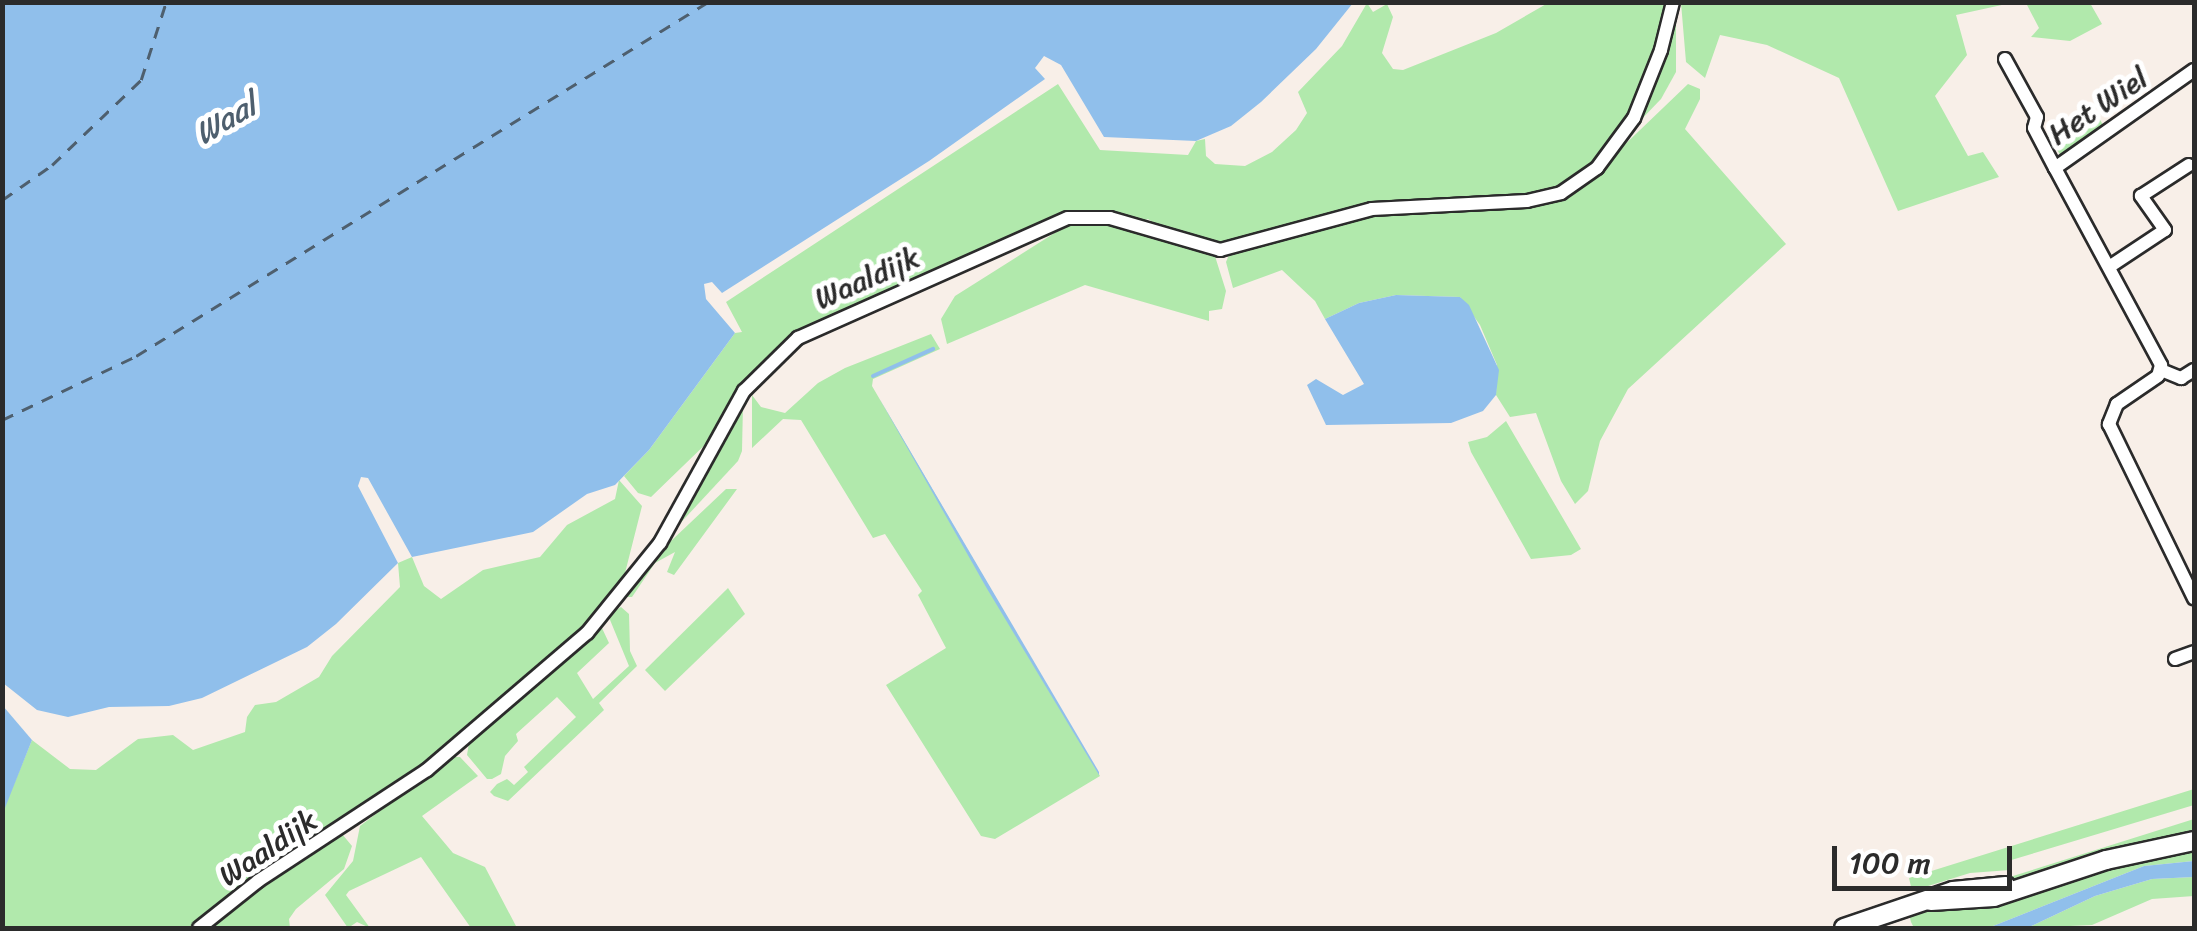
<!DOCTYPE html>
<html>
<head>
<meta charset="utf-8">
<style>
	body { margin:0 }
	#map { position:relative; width:2197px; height:931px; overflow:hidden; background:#f8efe8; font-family:Sriracha,sans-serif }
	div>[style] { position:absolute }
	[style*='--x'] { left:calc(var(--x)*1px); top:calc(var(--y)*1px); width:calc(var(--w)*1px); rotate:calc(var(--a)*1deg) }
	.green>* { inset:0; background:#b1e9ac }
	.water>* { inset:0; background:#90bfeb }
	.stream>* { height:4px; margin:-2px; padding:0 2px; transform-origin:2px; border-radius:2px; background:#90bfeb }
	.ferry>* { height:2.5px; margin-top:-1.25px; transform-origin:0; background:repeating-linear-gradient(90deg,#4e5f6e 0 12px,transparent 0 22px) }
	.roads { filter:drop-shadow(2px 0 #2b2b2b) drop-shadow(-2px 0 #2b2b2b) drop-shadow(0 2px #2b2b2b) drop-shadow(0 -2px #2b2b2b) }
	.street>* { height:12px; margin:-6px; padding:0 6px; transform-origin:6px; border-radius:6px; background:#fff }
	.secondary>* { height:18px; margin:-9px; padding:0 9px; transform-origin:9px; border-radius:9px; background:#fff }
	span { translate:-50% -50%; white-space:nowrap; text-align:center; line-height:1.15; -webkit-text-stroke:10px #fff; paint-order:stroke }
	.street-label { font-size:30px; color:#2b2b2b }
	.water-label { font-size:32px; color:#4e5f6e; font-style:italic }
	.frame { position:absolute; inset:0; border:5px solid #2b2b2b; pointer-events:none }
	.scale { position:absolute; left:1832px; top:846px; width:180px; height:45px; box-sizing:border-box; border:5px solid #2b2b2b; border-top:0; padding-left:12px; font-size:30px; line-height:35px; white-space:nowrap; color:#2b2b2b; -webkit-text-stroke:8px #fff; paint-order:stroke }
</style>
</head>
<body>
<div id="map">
	<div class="green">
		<div style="clip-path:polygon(1367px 3px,1373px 12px,1387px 4px,1393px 17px,1382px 53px,1393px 69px,1403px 70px,1496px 33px,1548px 3px,1669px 3px,1637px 104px,1597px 162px,1559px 189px,1525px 197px,1378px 203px,1221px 244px,1163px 229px,1148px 219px,1138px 223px,1104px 212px,1076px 212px,850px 307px,804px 331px,760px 366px,714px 436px,651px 497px,638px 493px,624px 476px,649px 450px,735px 333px,742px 332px,726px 302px,1058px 84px,1100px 150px,1188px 155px,1196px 141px,1205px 139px,1206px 156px,1215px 164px,1245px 166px,1272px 152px,1296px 130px,1307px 113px,1298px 92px,1342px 46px)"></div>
		<div style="clip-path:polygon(1681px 3px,2011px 3px,1956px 15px,1967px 55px,1935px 96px,1968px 156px,1983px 152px,1999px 177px,1898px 211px,1839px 78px,1767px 45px,1720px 35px,1705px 78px,1686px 62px)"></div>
		<div style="clip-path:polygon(2026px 3px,2090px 3px,2102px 24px,2070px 41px,2031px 37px,2039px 28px)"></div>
		<div style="clip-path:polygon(1676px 16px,1676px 72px,1661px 99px,1635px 126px)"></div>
		<div style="clip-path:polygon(1688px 84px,1700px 89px,1700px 99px,1685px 129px,1786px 244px,1628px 389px,1600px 441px,1588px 491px,1575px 504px,1561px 481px,1536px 413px,1510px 417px,1496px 395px,1497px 365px,1480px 325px,1460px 297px,1396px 295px,1359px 303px,1325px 319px,1315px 301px,1282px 270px,1233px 288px,1226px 262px,1229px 255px,1379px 212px,1535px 204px,1615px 154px)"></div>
		<div style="clip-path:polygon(2094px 109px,2103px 125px,2061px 156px,2048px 135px)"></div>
		<div style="clip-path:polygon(1094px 220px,1214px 253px,1226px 291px,1222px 309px,1209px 311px,1209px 321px,1085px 285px,947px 344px,941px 319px,955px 296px,1072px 222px)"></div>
		<div style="clip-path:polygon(931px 334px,940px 349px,873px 379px,872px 386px,1100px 776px,995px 839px,981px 836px,886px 685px,946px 648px,918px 595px,922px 591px,885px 534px,873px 538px,801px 420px,783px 419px,752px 448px,752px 395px,761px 407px,785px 413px,818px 383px,845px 368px)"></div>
		<div style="clip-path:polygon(743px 404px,742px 451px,738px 461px,673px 531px)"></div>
		<div style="clip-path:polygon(1506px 421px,1581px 549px,1571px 555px,1531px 559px,1471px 452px,1468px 442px,1487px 437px)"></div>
		<div style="clip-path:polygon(619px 480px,642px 506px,624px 577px,583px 631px,426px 765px,191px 928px,3px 928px,2px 813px,32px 740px,70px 769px,96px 770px,138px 739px,173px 735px,193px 750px,245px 732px,247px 717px,255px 705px,276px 702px,319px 677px,332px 656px,400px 587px,398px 563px,412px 557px,424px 586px,441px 599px,483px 570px,540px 557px,567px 525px,615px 499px)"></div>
		<div style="clip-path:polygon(726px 489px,737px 489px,674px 575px,667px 572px,675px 552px,655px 563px,632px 597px,623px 597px,653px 558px)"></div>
		<div style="clip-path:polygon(728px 588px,745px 614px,665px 691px,645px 670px)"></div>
		<div style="clip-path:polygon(621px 607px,629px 614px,630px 651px,637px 666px,599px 703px,604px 710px,508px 801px,494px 796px,490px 792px,497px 784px,507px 779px,514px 785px,528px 772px,524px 767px,576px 717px,557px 697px,516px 734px,518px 741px,505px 756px,501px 774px,492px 779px,487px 779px,467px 755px,469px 743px,601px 626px,609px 643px,577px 673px,593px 699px,629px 666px,608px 615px)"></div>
		<div style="clip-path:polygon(451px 757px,460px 757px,478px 776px,422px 816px,453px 853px,485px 867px,517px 928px,471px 928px,421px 857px,349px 891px,346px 895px,370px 928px,357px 922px,348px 928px,325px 895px,353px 861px,360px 826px)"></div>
		<div style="clip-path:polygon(2194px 789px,2194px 805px,2008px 861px,2010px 870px,1970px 873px,1912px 891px,1909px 878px)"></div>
		<div style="clip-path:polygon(2194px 819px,2194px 836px,2021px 880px,1915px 900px,1913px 895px,1958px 881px,2013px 876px)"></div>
		<div style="clip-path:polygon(342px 834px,352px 846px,344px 869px,296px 909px,289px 919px,290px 928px,206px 928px,246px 895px)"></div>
		<div style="clip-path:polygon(2194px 847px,2194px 861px,2144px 866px,1988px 928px,1914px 928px,1911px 922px,1909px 914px,1930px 908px)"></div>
		<div style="clip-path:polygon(2194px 877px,2194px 896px,2152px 899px,2092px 925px,2027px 928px,2095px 896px,2152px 879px)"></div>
	</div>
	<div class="water">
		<div style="clip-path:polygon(2px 3px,3px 2px,1353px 3px,1316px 49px,1261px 102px,1231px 126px,1196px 141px,1104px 137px,1061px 65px,1044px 56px,1035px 68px,1045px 79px,929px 161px,722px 293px,712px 282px,704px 284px,706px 299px,735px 333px,649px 450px,615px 485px,587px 494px,533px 532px,412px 557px,368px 478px,361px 477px,358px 486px,398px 563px,336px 624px,307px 647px,202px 698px,169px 706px,109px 707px,68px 717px,37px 710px,3px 683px)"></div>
		<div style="clip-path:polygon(1396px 295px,1460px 297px,1469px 305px,1499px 370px,1496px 395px,1483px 411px,1451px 423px,1326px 425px,1307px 385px,1316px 379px,1343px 395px,1364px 384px,1325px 319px,1359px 303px)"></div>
		<div style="clip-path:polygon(879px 398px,1099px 772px,1099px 775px,986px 587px)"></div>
		<div style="clip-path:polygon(3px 706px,32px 740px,3px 813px)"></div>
		<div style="clip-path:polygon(2194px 861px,2194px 877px,2152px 879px,2095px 896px,2027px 928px,1988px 928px,2144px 866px)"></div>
	</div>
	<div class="stream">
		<div style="--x:873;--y:376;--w:66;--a:-24.2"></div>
	</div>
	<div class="ferry">
		<div style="--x:2;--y:200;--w:61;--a:-35"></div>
		<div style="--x:52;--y:165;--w:123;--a:-43.7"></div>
		<div style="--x:141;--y:80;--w:82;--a:-72.2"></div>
		<div style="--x:2;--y:420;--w:148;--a:-25.5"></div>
		<div style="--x:136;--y:356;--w:673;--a:-31.75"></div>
	</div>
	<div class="roads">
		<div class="street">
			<div style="--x:2005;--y:59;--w:66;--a:61.1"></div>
			<div style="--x:2037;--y:117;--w:11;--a:105"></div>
			<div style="--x:2034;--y:128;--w:45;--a:62.3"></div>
			<div style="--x:2055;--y:168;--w:170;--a:-35.2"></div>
			<div style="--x:2055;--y:168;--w:224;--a:61.7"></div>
			<div style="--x:2161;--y:365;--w:11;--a:105"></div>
			<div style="--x:2158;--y:376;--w:50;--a:145.7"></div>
			<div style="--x:2117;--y:404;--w:22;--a:112"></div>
			<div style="--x:2109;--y:424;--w:194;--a:64"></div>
			<div style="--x:2109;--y:267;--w:67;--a:-33.5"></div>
			<div style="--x:2165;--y:230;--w:42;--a:-125.2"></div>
			<div style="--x:2141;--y:196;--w:57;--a:-32.9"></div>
			<div style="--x:2161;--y:370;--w:22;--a:22"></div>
			<div style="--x:2181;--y:378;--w:15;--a:-32"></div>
			<div style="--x:2175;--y:659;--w:20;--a:-20"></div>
			<div style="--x:199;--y:928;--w:75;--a:-38.5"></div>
			<div style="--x:258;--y:881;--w:202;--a:-33.3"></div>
			<div style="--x:427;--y:770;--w:211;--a:-40.6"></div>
			<div style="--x:587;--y:633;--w:116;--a:-51"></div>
			<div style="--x:660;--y:543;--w:174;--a:-61.1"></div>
			<div style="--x:744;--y:391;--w:76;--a:-44.5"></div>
			<div style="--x:798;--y:338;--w:295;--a:-24"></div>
			<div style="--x:1068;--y:218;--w:42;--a:0"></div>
			<div style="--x:1110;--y:218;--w:115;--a:16.2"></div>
			<div style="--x:1220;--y:250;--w:157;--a:-15.1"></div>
			<div style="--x:1372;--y:209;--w:155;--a:-3"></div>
			<div style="--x:1527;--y:201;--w:35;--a:-13"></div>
			<div style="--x:1561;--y:193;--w:44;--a:-34.8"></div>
			<div style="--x:1597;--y:168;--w:62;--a:-53.5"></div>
			<div style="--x:1634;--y:118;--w:73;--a:-68.3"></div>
			<div style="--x:1661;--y:50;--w:49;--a:-76"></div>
		</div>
		<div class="secondary">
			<div style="--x:1931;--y:901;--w:63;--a:-3.6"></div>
			<div style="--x:1994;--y:897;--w:118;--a:-18.3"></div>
			<div style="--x:2106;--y:860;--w:90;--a:-12.2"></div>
			<div style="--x:1844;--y:928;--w:115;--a:-18.7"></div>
			<div style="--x:1953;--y:891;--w:53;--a:-5.4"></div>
		</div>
	</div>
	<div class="street-label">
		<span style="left:2098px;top:106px;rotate:-34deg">Het Wiel</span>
		<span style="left:867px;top:278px;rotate:-24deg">Waaldijk</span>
		<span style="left:268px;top:848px;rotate:-34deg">Waaldijk</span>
	</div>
	<div class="water-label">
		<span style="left:226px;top:120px;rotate:-31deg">Waal</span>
	</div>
	<div class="frame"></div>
	<div class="scale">100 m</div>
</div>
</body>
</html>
